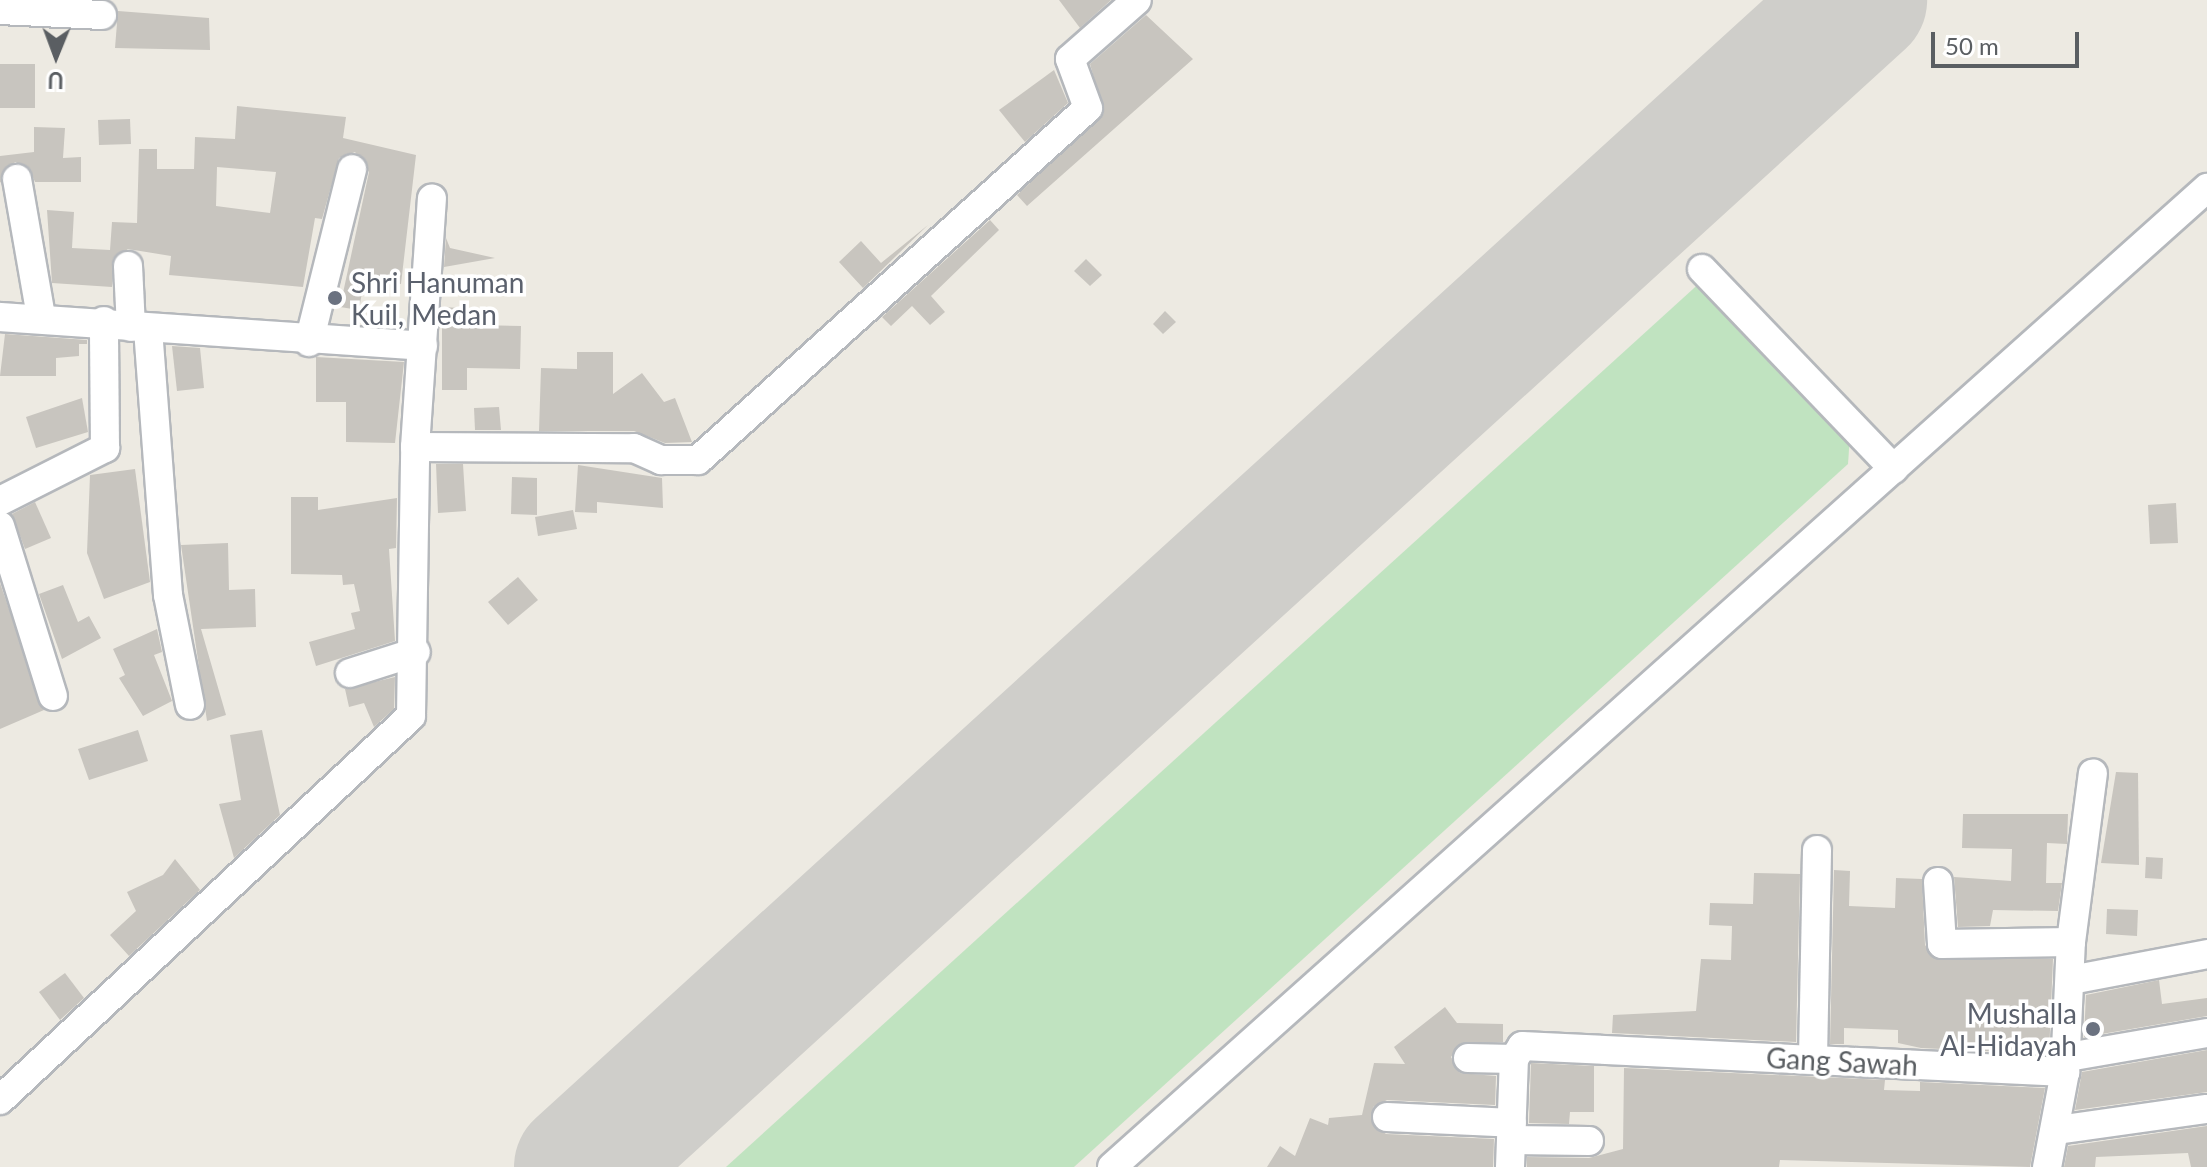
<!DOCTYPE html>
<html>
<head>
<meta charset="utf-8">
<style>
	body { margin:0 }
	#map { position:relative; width:2207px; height:1167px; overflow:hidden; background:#edeae2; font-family:Lato,sans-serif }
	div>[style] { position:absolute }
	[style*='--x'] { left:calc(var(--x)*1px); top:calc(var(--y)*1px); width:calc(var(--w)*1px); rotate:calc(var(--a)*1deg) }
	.green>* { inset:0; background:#c0e3c0 }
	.runway>* { height:132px; margin:-66px; padding:0 66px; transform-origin:66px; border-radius:66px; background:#cfceca }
	.building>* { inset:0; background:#c8c5bf }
	.roads { filter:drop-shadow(2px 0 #b5b8bc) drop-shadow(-2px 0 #b5b8bc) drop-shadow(0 2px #b5b8bc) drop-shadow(0 -2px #b5b8bc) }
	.minor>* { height:28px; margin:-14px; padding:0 14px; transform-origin:14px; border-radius:14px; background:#fff }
	.dots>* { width:22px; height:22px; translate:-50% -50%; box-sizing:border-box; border:4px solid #fff; border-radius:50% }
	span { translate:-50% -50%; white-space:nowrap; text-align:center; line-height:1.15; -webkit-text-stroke:7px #fff; paint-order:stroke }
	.worship-label { font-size:28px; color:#5b616d }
	.left { translate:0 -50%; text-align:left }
	.right { translate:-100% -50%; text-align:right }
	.street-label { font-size:28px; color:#5a5e62 }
	.north { position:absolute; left:16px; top:16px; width:80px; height:80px; -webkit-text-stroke:6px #fff; paint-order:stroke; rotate:181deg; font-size:22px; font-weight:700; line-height:32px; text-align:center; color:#5a5e62 }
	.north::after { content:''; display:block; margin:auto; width:28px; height:36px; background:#5a5e62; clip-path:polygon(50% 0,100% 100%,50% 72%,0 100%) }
	.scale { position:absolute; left:1931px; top:32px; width:148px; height:36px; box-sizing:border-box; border:4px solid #5a5e62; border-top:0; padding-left:10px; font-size:24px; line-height:28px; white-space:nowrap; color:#5a5e62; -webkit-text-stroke:6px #fff; paint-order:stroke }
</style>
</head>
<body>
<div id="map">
	<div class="green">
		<div style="clip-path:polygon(1704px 279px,1850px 435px,1848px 464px,1074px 1167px,726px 1167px)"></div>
	</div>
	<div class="runway">
		<div style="--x:580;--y:1167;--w:1733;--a:-42.33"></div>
	</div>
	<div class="building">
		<div style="clip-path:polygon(1059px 0,1111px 0,1080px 28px)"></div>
		<div style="clip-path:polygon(118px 11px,209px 18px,210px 50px,115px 48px)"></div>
		<div style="clip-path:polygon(1146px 15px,1193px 59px,1027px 206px,1017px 195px,1104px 113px,1090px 64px)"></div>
		<div style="clip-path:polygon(0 64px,35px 64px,35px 108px,0 108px)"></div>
		<div style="clip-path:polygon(1054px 70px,1068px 103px,1025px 142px,999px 110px)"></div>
		<div style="clip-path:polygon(evenodd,237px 106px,346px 117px,343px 138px,416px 155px,401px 284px,364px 280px,359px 310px,340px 307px,369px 172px,355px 152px,339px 158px,322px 219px,315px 218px,303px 287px,169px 275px,171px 256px,128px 249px,113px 259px,112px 287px,52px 283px,47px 210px,74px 212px,72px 248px,110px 250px,112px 222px,137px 223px,139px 149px,157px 149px,157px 169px,194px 169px,195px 137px,235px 139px,237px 106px,217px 167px,276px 172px,270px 213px,216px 206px,217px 167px)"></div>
		<div style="clip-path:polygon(130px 119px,131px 144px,99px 145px,98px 120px)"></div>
		<div style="clip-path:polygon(34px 127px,65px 128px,63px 158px,81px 157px,81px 182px,35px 182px,29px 168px,15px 162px,0 183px,0 156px,34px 152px)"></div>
		<div style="clip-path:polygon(990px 220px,999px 230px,931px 296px,945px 312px,930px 325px,912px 306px,891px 326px,882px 317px)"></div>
		<div style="clip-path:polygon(928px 225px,863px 288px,839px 262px,861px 241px,881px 263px)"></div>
		<div style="clip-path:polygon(446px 238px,450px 248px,495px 258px,444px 267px)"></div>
		<div style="clip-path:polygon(1086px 259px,1102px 275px,1090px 286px,1074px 271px)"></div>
		<div style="clip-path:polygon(442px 307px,478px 309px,477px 325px,521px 326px,520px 369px,467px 368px,467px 390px,442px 390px)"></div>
		<div style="clip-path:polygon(1165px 311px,1176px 322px,1163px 334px,1153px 324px)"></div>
		<div style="clip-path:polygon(5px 334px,87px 340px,87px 344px,79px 344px,79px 356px,56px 358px,56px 376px,0 376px)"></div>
		<div style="clip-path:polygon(172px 346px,200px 348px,204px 388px,177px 391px)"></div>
		<div style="clip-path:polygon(577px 352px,613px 352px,613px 394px,642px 373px,664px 402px,675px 398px,692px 442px,665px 443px,634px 431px,539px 431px,541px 368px,577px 369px)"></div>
		<div style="clip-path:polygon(316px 357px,404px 362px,395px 443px,346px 442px,346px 402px,316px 402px)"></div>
		<div style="clip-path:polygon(82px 398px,88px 432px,36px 448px,26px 417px)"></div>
		<div style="clip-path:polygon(499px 407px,501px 430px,475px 430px,474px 408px)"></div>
		<div style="clip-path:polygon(436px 464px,463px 464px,466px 511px,438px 513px)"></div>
		<div style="clip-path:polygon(578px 465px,662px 478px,663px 508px,597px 502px,597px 513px,575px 512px)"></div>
		<div style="clip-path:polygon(135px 469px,150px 582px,104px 599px,87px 553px,90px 475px)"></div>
		<div style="clip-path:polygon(512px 477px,537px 478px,537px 515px,511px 514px)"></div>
		<div style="clip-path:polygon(291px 497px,318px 497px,318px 510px,397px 498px,396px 548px,389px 549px,395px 641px,316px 666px,309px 642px,355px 629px,351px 613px,360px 611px,354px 584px,343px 585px,342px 575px,291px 574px)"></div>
		<div style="clip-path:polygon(35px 502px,51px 538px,25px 549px,12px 514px)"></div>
		<div style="clip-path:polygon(2176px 503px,2178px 543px,2150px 544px,2148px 505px)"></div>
		<div style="clip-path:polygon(573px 510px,577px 529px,538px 536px,535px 517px)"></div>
		<div style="clip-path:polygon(228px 543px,229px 590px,255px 589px,256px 627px,201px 629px,226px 715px,207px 721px,181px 545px)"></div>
		<div style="clip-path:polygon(518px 577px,538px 600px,508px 625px,488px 602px)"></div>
		<div style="clip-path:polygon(0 583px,44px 710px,0 729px)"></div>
		<div style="clip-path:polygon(63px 585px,78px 622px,89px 616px,101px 638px,62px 659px,39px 594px)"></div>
		<div style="clip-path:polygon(157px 629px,162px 652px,154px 655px,172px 701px,143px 716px,119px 678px,125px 675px,113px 649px)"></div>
		<div style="clip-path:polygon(395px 677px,394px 709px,374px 727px,364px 703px,349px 707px,345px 689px)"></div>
		<div style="clip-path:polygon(138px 730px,148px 761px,89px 780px,78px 749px)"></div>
		<div style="clip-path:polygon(262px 730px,280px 815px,234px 858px,219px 804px,241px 800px,230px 735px)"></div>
		<div style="clip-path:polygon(2116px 772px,2138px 773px,2139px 865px,2101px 863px)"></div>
		<div style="clip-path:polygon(1963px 814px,2068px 814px,2067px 844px,2047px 843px,2046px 883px,2062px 883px,2058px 911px,1993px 910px,1990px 926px,1958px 927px,1954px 877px,2011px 881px,2012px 849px,1962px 848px)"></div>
		<div style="clip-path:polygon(2146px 857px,2163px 858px,2162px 879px,2145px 878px)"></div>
		<div style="clip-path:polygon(175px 859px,200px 890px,129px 956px,110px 935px,136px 911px,127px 892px,163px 875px)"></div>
		<div style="clip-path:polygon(1834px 870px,1850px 871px,1849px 906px,1895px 908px,1896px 878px,1922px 879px,1925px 945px,1935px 959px,2053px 959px,2049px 1054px,1921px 1048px,1898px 1043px,1898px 1030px,1844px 1028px,1844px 1044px,1830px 1044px)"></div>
		<div style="clip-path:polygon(1754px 873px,1800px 874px,1796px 1042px,1612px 1033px,1613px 1015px,1696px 1011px,1701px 959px,1731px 960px,1732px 926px,1709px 925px,1710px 903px,1753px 904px)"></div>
		<div style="clip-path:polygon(2107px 909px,2138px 910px,2137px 936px,2106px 934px)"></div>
		<div style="clip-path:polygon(65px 973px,84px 998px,60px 1020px,39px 992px)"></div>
		<div style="clip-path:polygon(2159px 980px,2162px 1004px,2207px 998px,2207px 1016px,2084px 1037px,2086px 995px)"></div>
		<div style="clip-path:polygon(1445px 1007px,1457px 1023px,1503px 1024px,1503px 1042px,1461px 1043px,1451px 1057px,1460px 1073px,1496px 1076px,1495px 1105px,1387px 1100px,1373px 1107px,1372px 1124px,1386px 1134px,1494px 1139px,1493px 1167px,1267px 1167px,1280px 1146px,1295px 1156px,1310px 1118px,1328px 1125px,1329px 1118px,1362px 1115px,1374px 1063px,1405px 1064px,1394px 1047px)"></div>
		<div style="clip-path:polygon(2207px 1050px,2207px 1092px,2075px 1110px,2082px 1072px)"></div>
		<div style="clip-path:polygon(1531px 1063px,1594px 1066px,1594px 1112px,1570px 1112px,1569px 1124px,1529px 1123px)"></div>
		<div style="clip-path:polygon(1624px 1068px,1885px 1080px,1884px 1090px,1920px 1091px,1920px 1082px,2045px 1088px,2030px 1167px,1780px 1160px,1779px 1167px,1527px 1167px,1527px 1157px,1589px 1158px,1623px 1149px)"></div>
		<div style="clip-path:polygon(2207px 1126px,2207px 1167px,2191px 1167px,2188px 1153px,2096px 1157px,2095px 1167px,2064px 1167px,2068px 1146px)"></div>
	</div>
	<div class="roads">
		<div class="minor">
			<div style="--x:0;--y:10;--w:102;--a:2.8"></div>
			<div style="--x:17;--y:179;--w:140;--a:80.1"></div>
			<div style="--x:128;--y:266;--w:61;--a:87.2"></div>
			<div style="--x:1702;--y:269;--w:277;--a:46.2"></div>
			<div style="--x:0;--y:317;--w:424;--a:3.9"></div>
			<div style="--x:148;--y:329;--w:267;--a:85.7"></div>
			<div style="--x:168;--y:595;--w:112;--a:78.7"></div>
			<div style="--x:309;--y:342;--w:178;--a:-76"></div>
			<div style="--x:415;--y:447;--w:219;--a:0.3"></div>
			<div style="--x:634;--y:448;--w:30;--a:24"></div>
			<div style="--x:661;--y:460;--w:37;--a:0"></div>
			<div style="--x:698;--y:460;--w:525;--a:-42.07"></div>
			<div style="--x:1088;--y:108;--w:52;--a:-110.2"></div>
			<div style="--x:1070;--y:59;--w:89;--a:-41.4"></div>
			<div style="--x:0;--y:501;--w:118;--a:-26.8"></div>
			<div style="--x:105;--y:448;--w:127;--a:-90.5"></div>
			<div style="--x:0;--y:526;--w:178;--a:72.7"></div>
			<div style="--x:350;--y:673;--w:69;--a:-17.7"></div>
			<div style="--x:1938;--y:882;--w:62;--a:86.3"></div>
			<div style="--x:1942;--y:944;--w:129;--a:-0.9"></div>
			<div style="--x:2071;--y:980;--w:138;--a:-10.8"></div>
			<div style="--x:2068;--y:1057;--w:141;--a:-9.8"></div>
			<div style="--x:1468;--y:1058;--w:46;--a:1.2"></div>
			<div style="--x:1813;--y:1059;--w:209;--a:-88.9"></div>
			<div style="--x:2065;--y:1072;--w:130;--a:-87.4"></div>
			<div style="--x:2071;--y:942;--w:170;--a:-82.6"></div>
			<div style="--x:0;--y:1100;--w:562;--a:-43.05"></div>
			<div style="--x:411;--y:716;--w:269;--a:-89.1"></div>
			<div style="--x:415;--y:447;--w:249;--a:-86.1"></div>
			<div style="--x:1387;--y:1117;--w:125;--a:2.7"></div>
			<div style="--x:2057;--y:1130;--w:151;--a:-8"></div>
			<div style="--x:1512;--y:1140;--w:77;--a:0.7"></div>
			<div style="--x:1112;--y:1167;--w:1469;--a:-41.8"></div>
			<div style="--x:1510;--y:1167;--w:108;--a:-87.9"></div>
			<div style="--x:1514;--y:1059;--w:15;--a:-58"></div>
			<div style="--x:1522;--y:1046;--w:544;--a:2.74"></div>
			<div style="--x:2065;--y:1072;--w:97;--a:100.7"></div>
		</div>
	</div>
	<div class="dots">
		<div style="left:335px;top:298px;background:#6b7280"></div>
		<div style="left:2093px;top:1029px;background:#6b7280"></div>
	</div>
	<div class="worship-label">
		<span class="left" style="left:351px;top:298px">Shri Hanuman<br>Kuil, Medan</span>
		<span class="right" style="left:2077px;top:1029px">Mushalla<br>Al-Hidayah</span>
	</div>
	<div class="street-label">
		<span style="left:1842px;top:1061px;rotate:3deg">Gang Sawah</span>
	</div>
	<div class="north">U</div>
	<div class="scale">50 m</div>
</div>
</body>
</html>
